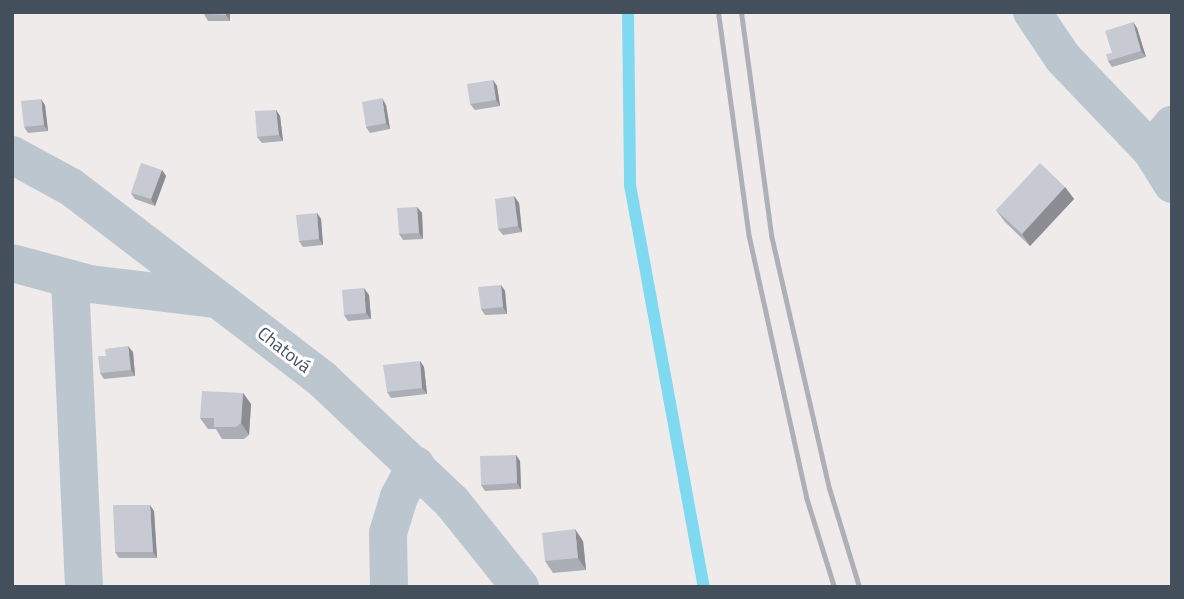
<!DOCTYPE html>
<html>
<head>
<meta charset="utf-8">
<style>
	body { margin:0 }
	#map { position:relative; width:1184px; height:599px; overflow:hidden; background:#efebeb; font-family:"Titillium Web",sans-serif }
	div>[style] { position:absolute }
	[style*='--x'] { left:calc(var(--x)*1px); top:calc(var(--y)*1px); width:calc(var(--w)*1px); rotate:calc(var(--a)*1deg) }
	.stream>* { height:12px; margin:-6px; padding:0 6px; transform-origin:6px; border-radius:6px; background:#7fd9f1 }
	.street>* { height:38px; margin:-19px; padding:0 19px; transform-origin:19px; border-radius:19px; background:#bbc6cf }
	.rail>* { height:5px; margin:-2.5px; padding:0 2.5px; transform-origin:2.5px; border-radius:2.5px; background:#adb1b7 }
	.wall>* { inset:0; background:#abaeb5 }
	.shaded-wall>* { inset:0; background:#8b8d93 }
	.building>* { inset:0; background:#c7cad2 }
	span { translate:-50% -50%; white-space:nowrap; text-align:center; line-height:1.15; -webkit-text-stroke:6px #fff; paint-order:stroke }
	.street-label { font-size:18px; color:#434f5a }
	.frame { position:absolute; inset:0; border:14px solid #434f5a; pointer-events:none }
</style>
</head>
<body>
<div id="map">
	<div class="stream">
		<div style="--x:628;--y:12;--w:173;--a:89.3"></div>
		<div style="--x:630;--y:185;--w:409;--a:79.6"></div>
	</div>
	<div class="street">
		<div style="--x:1032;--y:12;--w:55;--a:56"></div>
		<div style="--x:1063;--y:58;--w:127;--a:46.3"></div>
		<div style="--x:1151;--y:150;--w:40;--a:58"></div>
		<div style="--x:1151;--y:150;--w:33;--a:-50"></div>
		<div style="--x:12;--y:155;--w:67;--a:28.5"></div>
		<div style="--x:71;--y:187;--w:316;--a:37.4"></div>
		<div style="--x:322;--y:379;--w:179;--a:43.4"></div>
		<div style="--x:452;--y:502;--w:109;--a:51.3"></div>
		<div style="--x:12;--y:263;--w:81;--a:15.1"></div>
		<div style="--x:90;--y:284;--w:127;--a:6.8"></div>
		<div style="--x:70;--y:279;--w:308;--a:87.4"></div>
		<div style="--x:389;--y:587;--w:54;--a:-91.1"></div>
		<div style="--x:388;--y:533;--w:38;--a:-73"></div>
		<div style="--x:399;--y:497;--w:36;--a:-62"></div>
	</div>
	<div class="rail">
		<div style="--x:718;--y:12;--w:227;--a:82.2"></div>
		<div style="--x:749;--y:237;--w:266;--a:77.6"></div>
		<div style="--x:806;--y:497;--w:94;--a:72.7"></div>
		<div style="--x:741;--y:12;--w:225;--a:82.3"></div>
		<div style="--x:771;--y:235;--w:260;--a:77.1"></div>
		<div style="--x:829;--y:488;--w:103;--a:73.1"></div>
	</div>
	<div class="wall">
		<div style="clip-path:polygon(204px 12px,230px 12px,230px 21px,208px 21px,204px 14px)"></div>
		<div style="clip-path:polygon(1133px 22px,1137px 28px,1146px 57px,1112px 67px,1108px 61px)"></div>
		<div style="clip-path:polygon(493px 80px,497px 86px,500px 106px,475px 110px,470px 104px)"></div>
		<div style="clip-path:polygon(45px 105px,48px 131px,28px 133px,24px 127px)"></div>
		<div style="clip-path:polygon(386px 105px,390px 129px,370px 133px,366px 127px)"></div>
		<div style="clip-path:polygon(276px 110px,280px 116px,283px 141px,262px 143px,257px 137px)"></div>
		<div style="clip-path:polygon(162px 170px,166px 176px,155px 206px,135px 199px,131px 193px)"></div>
		<div style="clip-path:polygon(1065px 187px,1074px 199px,1030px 246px,1005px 222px,996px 210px)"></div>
		<div style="clip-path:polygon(514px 196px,519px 203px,522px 232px,503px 235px,498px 229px)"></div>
		<div style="clip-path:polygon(417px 207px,422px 213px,423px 239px,403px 240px,399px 234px)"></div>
		<div style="clip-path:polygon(317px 213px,321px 219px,323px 245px,303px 247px,299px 241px)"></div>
		<div style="clip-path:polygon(501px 285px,505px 291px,507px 314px,485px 315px,481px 309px)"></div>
		<div style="clip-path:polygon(369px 295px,371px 319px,348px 321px,344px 315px)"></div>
		<div style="clip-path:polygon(133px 352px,135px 376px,104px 379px,100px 373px)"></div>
		<div style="clip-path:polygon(420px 361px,424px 367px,427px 394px,391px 398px,387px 392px)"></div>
		<div style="clip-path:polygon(243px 393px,251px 404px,249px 435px,244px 439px,222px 439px,216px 429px,208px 429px,200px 418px)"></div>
		<div style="clip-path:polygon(516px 455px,520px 461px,521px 489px,485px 491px,481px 485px)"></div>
		<div style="clip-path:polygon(154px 511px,157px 558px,119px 558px,115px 552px)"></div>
		<div style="clip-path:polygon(583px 541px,586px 570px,553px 573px,545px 561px)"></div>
	</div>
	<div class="shaded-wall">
		<div style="clip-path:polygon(226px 12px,230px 12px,230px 21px,226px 15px)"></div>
		<div style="clip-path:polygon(1133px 22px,1137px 28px,1146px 57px,1141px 51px)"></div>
		<div style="clip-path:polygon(493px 80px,497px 86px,500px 106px,496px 100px)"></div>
		<div style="clip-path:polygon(382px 98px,386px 105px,390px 129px,386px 123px)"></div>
		<div style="clip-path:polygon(41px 99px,45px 105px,48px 131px,44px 125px)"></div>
		<div style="clip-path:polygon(276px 110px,280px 116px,283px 141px,279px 135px)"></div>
		<div style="clip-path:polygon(162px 170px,166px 176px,155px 206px,151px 199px)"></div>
		<div style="clip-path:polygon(1065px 187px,1074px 199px,1030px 246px,1022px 234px)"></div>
		<div style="clip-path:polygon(514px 196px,519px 203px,522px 232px,518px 226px)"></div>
		<div style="clip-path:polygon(417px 207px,422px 213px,423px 239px,419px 233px)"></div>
		<div style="clip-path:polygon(317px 213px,321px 219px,323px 245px,319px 239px)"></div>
		<div style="clip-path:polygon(501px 285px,505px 291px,507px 314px,503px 307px)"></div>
		<div style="clip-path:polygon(364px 288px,369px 295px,371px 319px,366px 313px)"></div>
		<div style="clip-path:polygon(128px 346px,133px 352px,135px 376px,131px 370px)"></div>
		<div style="clip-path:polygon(420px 361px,424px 367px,427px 394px,422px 388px)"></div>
		<div style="clip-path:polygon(243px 393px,251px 404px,249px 435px,241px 423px)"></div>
		<div style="clip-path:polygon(516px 455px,520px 461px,521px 489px,517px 483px)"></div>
		<div style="clip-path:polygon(150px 505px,154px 511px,157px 558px,153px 552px)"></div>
		<div style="clip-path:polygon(575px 529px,583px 541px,586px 570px,578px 558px)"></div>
	</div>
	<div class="building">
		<div style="clip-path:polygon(204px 12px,226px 12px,226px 15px,204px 14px)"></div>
		<div style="clip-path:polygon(1133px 22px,1141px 51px,1108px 61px,1106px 54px,1112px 53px,1105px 31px)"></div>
		<div style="clip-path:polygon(493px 80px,496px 100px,470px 104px,467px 84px)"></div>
		<div style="clip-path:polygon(382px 98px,386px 123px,366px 127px,362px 102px)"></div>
		<div style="clip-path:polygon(41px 99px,44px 125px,24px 127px,21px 101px)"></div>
		<div style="clip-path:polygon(276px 110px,279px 135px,257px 137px,255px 111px)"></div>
		<div style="clip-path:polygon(141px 163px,162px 170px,151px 199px,131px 193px)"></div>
		<div style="clip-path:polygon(1040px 163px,1065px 187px,1022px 234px,996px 210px)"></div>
		<div style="clip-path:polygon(514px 196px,518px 226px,498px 229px,495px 199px)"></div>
		<div style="clip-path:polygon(417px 207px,419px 233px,399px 234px,397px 208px)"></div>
		<div style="clip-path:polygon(317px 213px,319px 239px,299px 241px,296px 215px)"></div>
		<div style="clip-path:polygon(501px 285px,503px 307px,481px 309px,478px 287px)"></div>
		<div style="clip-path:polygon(364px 288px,366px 313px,344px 315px,342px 290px)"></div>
		<div style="clip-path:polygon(128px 346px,131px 370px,100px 373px,98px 356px,106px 356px,105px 349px)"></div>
		<div style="clip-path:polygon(420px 361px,422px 388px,387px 392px,383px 365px)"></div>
		<div style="clip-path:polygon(202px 391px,243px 393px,241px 423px,236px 427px,214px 427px,214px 418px,200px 418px)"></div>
		<div style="clip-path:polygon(516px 455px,517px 483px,481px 485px,480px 456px)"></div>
		<div style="clip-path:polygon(113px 505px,150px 505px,153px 552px,115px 552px)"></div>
		<div style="clip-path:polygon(575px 529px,578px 558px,545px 561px,542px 533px)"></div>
	</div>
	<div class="street-label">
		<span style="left:284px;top:350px;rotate:38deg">Chatová</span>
	</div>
	<div class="frame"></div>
</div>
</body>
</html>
